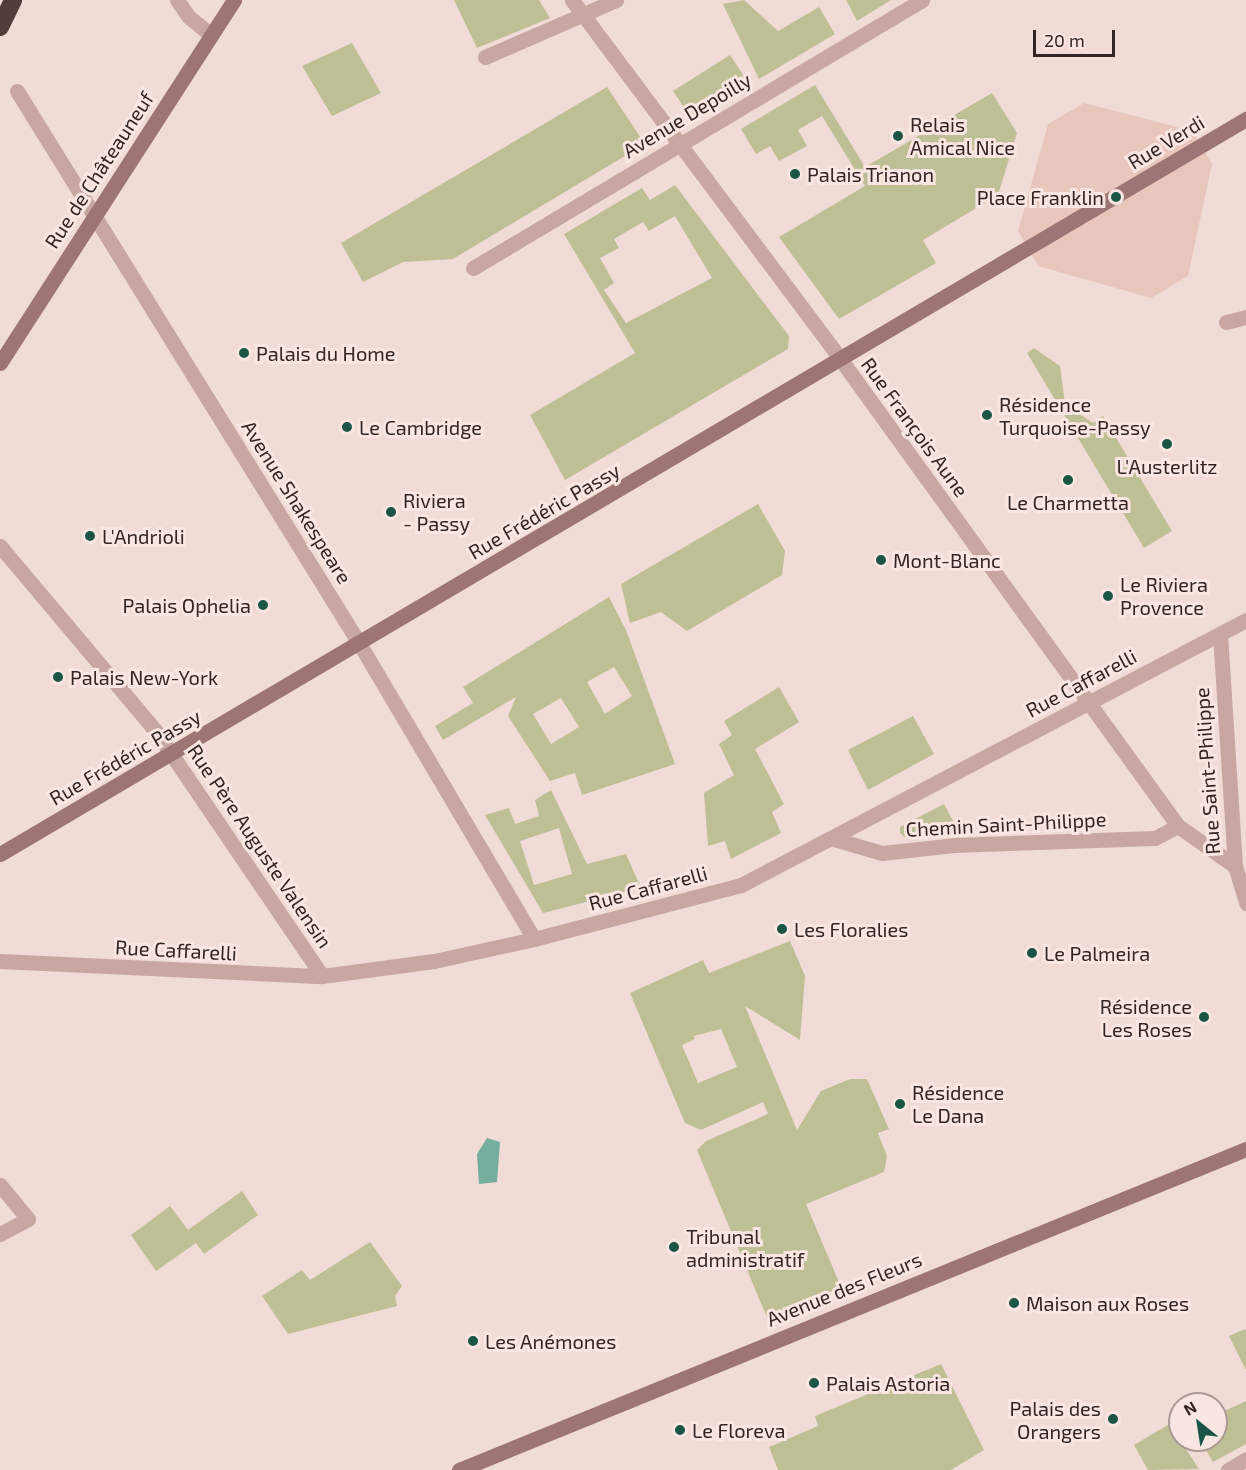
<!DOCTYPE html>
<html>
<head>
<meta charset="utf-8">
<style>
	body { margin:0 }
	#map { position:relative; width:1246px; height:1470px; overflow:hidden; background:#f1dbd6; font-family:"Exo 2",sans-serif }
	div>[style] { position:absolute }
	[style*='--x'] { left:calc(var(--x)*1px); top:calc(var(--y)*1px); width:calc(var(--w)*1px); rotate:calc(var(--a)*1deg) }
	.green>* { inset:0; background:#bfbf96 }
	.plaza>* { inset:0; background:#e9c6bc }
	.water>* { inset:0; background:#75ae9d }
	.street>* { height:15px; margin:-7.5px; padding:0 7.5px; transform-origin:7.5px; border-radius:7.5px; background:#c8a7a2 }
	.secondary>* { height:15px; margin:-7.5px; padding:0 7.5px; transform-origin:7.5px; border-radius:7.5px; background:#9c7574 }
	.highway>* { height:18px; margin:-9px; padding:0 9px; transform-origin:9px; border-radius:9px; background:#543b3c }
	.dots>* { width:16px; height:16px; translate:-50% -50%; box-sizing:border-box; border:3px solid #f9e6e2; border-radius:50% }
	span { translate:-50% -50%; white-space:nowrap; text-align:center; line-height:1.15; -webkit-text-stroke:6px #f9e6e2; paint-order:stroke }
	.street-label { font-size:20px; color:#332525 }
	.poi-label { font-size:20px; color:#332525 }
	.left { translate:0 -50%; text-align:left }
	.right { translate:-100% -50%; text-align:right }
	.north { position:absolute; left:1168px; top:1392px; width:60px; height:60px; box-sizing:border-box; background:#f9e6e2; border:2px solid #aa9996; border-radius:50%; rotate:330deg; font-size:16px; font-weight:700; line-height:24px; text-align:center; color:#332525 }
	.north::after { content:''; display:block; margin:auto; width:21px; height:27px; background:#1a5545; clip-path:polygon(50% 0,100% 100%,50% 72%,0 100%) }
	.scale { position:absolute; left:1033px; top:30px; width:82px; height:27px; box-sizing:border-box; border:3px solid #332525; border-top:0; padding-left:8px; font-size:18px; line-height:21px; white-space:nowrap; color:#332525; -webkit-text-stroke:4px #f9e6e2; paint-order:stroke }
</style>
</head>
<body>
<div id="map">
	<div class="green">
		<div style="clip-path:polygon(454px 0,539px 0,550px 18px,477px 48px)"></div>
		<div style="clip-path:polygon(744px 0,778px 31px,819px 7px,835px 34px,759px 79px,723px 4px)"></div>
		<div style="clip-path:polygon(846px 0,891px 0,857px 21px)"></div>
		<div style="clip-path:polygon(352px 43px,381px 93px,332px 116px,302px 66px)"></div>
		<div style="clip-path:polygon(730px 55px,750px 85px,692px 119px,673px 91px)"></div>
		<div style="clip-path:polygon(815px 85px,865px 167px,992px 93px,1017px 133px,998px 195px,923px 240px,936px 263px,839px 319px,779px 237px,865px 186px,822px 116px,798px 130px,807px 146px,779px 161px,770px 146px,756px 154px,741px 129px)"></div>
		<div style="clip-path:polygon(607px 87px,645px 144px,453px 259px,403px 262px,363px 282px,341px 243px)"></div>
		<div style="clip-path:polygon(evenodd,675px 185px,789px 336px,788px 349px,565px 480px,530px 415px,635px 353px,564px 234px,642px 188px,650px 200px,675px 185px,675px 216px,712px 278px,626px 323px,604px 290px,614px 283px,600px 258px,619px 248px,614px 239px,643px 222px,649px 231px,675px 216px)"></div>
		<div style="clip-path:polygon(1034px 348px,1060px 366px,1065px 404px,1093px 423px,1103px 416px,1172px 531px,1144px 548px,1027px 353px)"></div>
		<div style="clip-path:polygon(758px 504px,785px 551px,782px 575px,687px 631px,661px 612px,630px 623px,621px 584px)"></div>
		<div style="clip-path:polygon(evenodd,609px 597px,626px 630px,675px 764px,582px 795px,575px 773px,550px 781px,508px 716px,516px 697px,443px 740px,435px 726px,473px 703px,463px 687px,609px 597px,614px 667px,632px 696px,605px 714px,587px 682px,614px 667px,609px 597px,561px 698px,579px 727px,551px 744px,533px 714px,561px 698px)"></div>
		<div style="clip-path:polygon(779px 687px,799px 722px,755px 749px,784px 804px,772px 812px,781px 833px,731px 859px,725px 841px,708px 846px,704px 793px,734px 775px,719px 744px,732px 735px,724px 721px)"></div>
		<div style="clip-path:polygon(913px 716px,934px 754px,868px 790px,848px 750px)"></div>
		<div style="clip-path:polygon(evenodd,551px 790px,587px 864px,626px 854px,641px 888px,543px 913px,485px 815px,509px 808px,515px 824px,539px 816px,535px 800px,551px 790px,559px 828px,572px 874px,534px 885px,520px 841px,559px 828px)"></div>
		<div style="clip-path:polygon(944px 804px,960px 834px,905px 837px,900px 833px,900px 827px)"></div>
		<div style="clip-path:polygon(evenodd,790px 941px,805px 976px,800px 1040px,745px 1006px,797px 1130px,821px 1091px,850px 1079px,867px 1079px,889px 1129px,878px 1133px,887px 1156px,884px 1172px,806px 1204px,841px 1287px,768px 1320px,697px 1150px,706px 1141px,768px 1114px,763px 1102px,701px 1130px,685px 1123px,630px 993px,703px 960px,709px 973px,790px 941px,721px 1029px,737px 1067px,698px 1083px,682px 1045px,695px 1039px,694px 1036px,721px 1029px)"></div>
		<div style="clip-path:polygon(242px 1191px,258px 1215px,204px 1254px,196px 1243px,156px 1271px,131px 1235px,170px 1206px,188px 1230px)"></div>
		<div style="clip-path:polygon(370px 1242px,402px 1286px,395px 1296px,397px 1306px,288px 1334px,262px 1296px,302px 1270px,310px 1280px)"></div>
		<div style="clip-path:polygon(1245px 1329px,1246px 1331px,1246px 1370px,1229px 1336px)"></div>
		<div style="clip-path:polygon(941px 1364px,984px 1450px,951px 1470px,778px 1470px,769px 1447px,818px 1426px,815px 1416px)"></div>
		<div style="clip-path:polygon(1246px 1401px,1246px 1444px,1213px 1462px,1200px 1440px,1216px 1440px,1216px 1415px)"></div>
		<div style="clip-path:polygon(1171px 1423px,1180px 1440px,1199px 1469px,1148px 1470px,1134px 1445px)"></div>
	</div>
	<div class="plaza">
		<div style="clip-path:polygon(1084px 103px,1193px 131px,1212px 164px,1188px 276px,1151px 298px,1038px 266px,1018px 231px,1048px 124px)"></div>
	</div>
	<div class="water">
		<div style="clip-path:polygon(487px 1138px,500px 1142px,497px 1182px,479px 1184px,477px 1154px)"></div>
	</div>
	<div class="street">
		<div style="--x:177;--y:0;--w:21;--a:55"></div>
		<div style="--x:189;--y:17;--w:28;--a:39"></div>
		<div style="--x:572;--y:0;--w:449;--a:53.2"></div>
		<div style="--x:841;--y:360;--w:575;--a:54.13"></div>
		<div style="--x:1178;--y:826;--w:70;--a:35.1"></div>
		<div style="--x:485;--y:57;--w:143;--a:-23.5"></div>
		<div style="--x:17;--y:91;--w:649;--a:58.22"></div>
		<div style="--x:359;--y:643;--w:344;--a:59.4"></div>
		<div style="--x:473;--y:268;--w:523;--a:-30.83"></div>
		<div style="--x:1226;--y:322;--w:21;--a:-14"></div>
		<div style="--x:0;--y:546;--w:241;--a:49.9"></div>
		<div style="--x:155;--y:730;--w:297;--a:55.8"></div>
		<div style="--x:1220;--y:634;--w:232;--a:86.3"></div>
		<div style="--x:1235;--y:866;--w:39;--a:73"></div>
		<div style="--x:834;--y:839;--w:50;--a:16.3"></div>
		<div style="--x:882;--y:853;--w:72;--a:-6.3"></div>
		<div style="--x:954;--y:845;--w:201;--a:-2"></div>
		<div style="--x:1155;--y:838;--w:26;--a:-28"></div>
		<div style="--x:0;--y:961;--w:322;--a:2.7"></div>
		<div style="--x:322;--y:976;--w:113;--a:-7.6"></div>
		<div style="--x:434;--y:961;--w:102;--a:-12.4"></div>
		<div style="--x:534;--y:939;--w:214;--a:-14.6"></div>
		<div style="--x:741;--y:885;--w:570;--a:-27.69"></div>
		<div style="--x:0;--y:1185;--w:44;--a:50.5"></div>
		<div style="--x:28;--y:1219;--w:32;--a:152"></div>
		<div style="--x:1228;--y:1470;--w:21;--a:-31"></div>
	</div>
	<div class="secondary">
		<div style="--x:0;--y:363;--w:432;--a:-57.2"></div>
		<div style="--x:0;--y:854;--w:1447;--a:-30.54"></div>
		<div style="--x:459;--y:1470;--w:850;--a:-22.19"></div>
	</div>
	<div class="highway">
		<div style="--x:0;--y:27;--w:30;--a:-64"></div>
	</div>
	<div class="dots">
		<div style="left:898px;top:136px;background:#1a5545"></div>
		<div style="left:795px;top:174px;background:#1a5545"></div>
		<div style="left:1116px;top:197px;background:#1a5545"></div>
		<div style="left:244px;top:353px;background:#1a5545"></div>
		<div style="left:987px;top:415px;background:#1a5545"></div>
		<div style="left:347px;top:427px;background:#1a5545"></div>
		<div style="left:1167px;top:444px;background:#1a5545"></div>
		<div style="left:1068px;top:480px;background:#1a5545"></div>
		<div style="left:391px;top:512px;background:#1a5545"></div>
		<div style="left:90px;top:536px;background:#1a5545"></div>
		<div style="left:881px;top:560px;background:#1a5545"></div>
		<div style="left:1108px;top:596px;background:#1a5545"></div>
		<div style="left:263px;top:605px;background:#1a5545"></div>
		<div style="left:58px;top:677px;background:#1a5545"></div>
		<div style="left:782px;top:929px;background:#1a5545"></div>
		<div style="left:1032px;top:953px;background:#1a5545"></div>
		<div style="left:1204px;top:1017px;background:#1a5545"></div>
		<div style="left:900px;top:1104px;background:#1a5545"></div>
		<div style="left:674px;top:1247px;background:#1a5545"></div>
		<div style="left:1014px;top:1303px;background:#1a5545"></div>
		<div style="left:473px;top:1341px;background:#1a5545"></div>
		<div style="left:814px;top:1383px;background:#1a5545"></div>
		<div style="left:1113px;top:1419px;background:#1a5545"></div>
		<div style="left:680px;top:1430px;background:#1a5545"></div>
	</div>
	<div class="street-label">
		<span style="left:687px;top:115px;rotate:-31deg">Avenue Depoilly</span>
		<span style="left:1166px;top:142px;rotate:-31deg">Rue Verdi</span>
		<span style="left:99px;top:170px;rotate:-57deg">Rue de Châteauneuf</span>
		<span style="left:915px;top:427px;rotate:54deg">Rue François Aune</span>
		<span style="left:297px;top:502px;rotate:58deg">Avenue Shakespeare</span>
		<span style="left:544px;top:511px;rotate:-30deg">Rue Frédéric Passy</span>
		<span style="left:1081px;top:683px;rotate:-28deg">Rue Caffarelli</span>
		<span style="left:125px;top:757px;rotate:-30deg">Rue Frédéric Passy</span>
		<span style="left:1207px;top:771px;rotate:-94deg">Rue Saint-Philippe</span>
		<span style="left:1006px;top:824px;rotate:-3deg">Chemin Saint-Philippe</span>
		<span style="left:260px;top:846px;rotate:56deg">Rue Père Auguste Valensin</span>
		<span style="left:648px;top:888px;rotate:-15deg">Rue Caffarelli</span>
		<span style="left:176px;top:950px;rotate:3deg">Rue Caffarelli</span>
		<span style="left:844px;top:1289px;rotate:-22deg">Avenue des Fleurs</span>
	</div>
	<div class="poi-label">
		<span class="left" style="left:910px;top:136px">Relais<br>Amical Nice</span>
		<span class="left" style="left:807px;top:174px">Palais Trianon</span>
		<span class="right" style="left:1104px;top:197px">Place Franklin</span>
		<span class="left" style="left:256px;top:353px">Palais du Home</span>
		<span class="left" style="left:999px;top:416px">Résidence<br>Turquoise-Passy</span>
		<span class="left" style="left:359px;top:427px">Le Cambridge</span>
		<span style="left:1167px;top:466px">L'Austerlitz</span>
		<span class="left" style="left:403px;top:512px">Riviera<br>- Passy</span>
		<span style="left:1068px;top:502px">Le Charmetta</span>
		<span class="left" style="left:102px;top:536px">L'Andrioli</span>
		<span class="left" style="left:893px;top:560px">Mont-Blanc</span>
		<span class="left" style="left:1120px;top:596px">Le Riviera<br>Provence</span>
		<span class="right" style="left:251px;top:605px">Palais Ophelia</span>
		<span class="left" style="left:70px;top:677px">Palais New-York</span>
		<span class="left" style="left:794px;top:929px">Les Floralies</span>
		<span class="left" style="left:1044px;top:953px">Le Palmeira</span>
		<span class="right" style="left:1192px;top:1018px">Résidence<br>Les Roses</span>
		<span class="left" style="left:912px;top:1104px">Résidence<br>Le Dana</span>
		<span class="left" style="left:686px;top:1248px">Tribunal<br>administratif</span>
		<span class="left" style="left:1026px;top:1303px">Maison aux Roses</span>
		<span class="left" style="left:485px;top:1341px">Les Anémones</span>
		<span class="left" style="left:826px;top:1383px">Palais Astoria</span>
		<span class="right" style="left:1101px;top:1420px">Palais des<br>Orangers</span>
		<span class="left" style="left:692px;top:1430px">Le Floreva</span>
	</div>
	<div class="north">N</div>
	<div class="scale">20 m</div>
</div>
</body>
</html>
